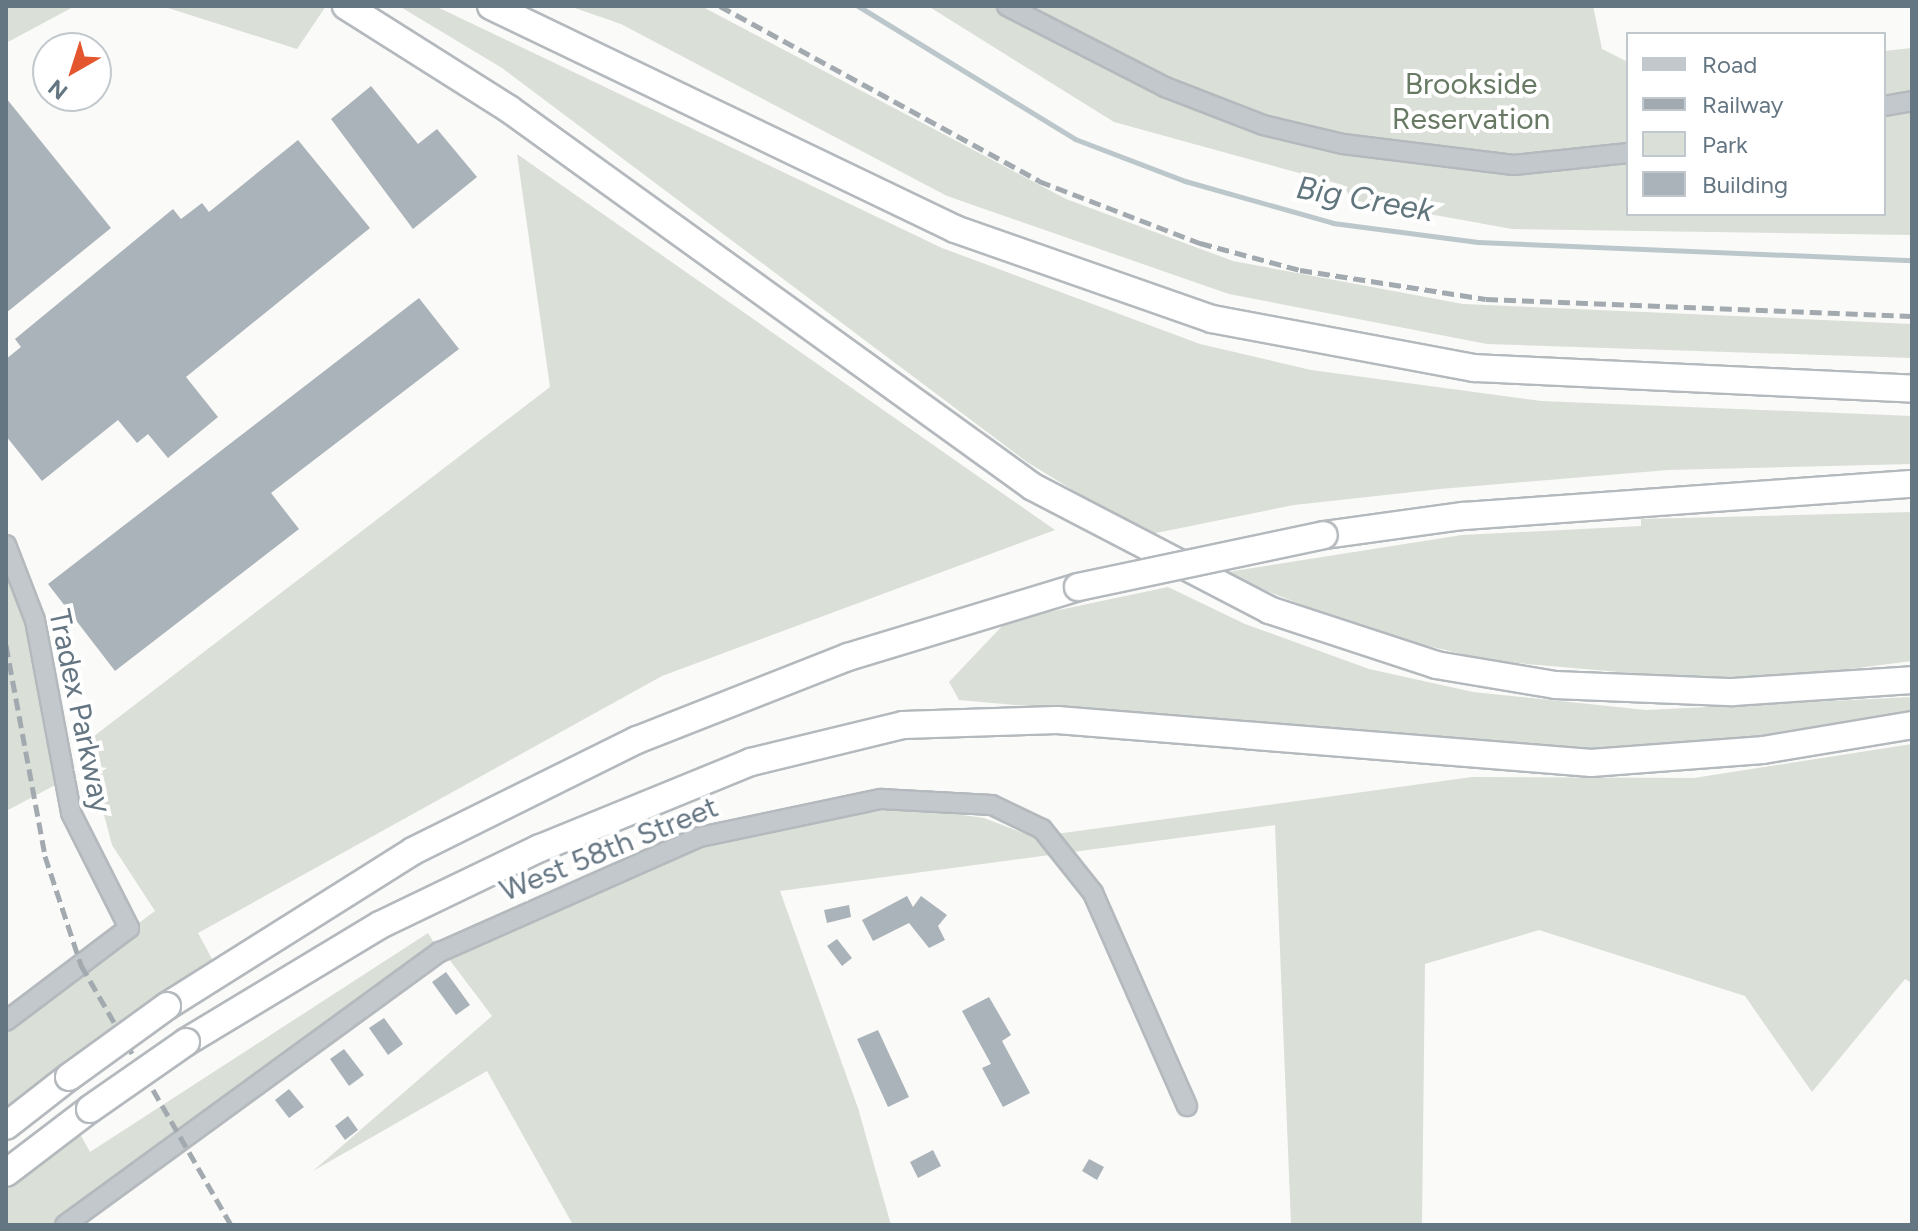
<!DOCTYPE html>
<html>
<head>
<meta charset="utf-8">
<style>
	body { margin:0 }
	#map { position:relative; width:1918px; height:1231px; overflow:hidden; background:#fafaf8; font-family:Figtree,sans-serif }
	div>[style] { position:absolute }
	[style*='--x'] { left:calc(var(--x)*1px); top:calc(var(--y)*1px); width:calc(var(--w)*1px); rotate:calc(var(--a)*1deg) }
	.green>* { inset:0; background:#dadfd7 }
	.stream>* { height:5px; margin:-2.5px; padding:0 2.5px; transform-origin:2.5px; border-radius:2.5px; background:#bbc7cb }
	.building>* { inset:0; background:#aab3b9 }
	.roads { filter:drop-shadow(2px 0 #b4b9bd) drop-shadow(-2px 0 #b4b9bd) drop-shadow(0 2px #b4b9bd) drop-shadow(0 -2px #b4b9bd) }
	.minor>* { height:18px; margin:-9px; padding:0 9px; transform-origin:9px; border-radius:9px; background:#c3c8cc }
	.highway>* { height:26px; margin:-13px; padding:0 13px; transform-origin:13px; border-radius:13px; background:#fff }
	.rail>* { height:5px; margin-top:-2.5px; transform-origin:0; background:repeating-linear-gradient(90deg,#a2aab0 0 12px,transparent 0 18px) }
	.bridges { filter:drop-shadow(2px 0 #b4b9bd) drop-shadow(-2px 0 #b4b9bd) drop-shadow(0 2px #b4b9bd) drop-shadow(0 -2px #b4b9bd) }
	.highway-bridge>* { height:26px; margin:-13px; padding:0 13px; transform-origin:13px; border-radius:13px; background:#fff }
	span { translate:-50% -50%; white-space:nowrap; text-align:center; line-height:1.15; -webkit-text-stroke:8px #fff; paint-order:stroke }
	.park-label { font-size:30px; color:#687a64 }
	.street-label { font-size:30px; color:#657683 }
	.water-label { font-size:32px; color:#60757c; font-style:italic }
	.frame { position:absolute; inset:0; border:8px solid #657683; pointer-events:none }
	.legend { position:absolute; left:1626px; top:32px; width:260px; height:184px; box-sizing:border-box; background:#fff; border:2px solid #c1c8cd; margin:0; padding:10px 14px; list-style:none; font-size:24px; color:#657683 }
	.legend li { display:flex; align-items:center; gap:16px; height:40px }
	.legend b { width:40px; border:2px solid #c1c8cd }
	.north { position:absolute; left:32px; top:32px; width:80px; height:80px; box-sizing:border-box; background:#fff; border:2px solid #c1c8cd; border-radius:50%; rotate:219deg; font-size:22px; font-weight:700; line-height:32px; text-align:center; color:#657683 }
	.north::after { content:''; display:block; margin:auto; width:28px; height:36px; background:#e4572e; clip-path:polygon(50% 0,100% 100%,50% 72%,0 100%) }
</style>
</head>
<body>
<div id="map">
	<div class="green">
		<div style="clip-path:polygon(6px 6px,75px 6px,6px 43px)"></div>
		<div style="clip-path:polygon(162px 6px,326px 6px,297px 49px)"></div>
		<div style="clip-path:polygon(399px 6px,435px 6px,942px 248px,1200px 344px,1311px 370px,1541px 401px,1912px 416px,1912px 464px,1668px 470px,1440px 489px,1294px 505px,1146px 535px,1027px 462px,502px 68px)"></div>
		<div style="clip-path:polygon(569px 6px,701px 6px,1066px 199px,1233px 261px,1463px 304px,1912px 324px,1912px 358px,1487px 344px,1229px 294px,947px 196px,621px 24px)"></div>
		<div style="clip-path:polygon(928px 6px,1593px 6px,1602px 49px,1628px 62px,1628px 214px,1884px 214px,1884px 51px,1912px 48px,1912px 235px,1512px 229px,1352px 200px,1343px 185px,1114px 122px)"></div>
		<div style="clip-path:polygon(517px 154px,1055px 530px,662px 676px,198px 933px,218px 970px,6px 1126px,6px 1021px,155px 911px,112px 845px,85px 743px,550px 387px)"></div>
		<div style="clip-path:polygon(1912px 512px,1912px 661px,1819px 673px,1700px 679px,1493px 661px,1376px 634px,1221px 573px,1462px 535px,1641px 526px,1641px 519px)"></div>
		<div style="clip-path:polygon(6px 545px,35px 620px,63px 781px,6px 811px)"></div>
		<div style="clip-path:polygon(1168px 587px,1245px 624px,1369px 669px,1473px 692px,1646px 710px,1912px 697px,1912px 713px,1697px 745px,1546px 752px,959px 700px,949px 682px,1007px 621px)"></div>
		<div style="clip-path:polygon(1912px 744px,1912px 983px,1905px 979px,1812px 1092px,1745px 996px,1539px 930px,1425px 964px,1422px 1225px,1291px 1225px,1275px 825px,780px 891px,858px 1108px,891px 1225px,573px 1225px,487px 1071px,313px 1171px,492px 1016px,449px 959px,726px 837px,904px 807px,984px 818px,1034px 837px,1472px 777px,1694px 778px)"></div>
		<div style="clip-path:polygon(428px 933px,436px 946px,57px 1225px,6px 1225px,6px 1190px,79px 1132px,90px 1152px)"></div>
	</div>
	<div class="stream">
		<div style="--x:858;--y:6;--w:255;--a:31.5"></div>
		<div style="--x:1075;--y:139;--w:118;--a:20.9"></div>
		<div style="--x:1185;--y:181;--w:154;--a:15.8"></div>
		<div style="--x:1333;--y:223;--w:146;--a:7.5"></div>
		<div style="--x:1478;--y:242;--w:434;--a:2.4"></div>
	</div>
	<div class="building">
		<div style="clip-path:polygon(371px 86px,418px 144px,437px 129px,477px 177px,413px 229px,331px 119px)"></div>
		<div style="clip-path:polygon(6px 98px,111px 228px,6px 313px)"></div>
		<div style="clip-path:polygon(298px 140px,370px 228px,186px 377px,218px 417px,168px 458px,148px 434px,137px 443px,118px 420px,42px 481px,6px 436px,6px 359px,21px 347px,15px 339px,173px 209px,181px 219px,202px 203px,209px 212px)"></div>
		<div style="clip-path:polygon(419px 298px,459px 349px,271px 493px,299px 529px,115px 671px,48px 584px)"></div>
		<div style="clip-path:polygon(907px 896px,913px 907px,921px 896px,947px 915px,938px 926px,945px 940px,929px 948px,909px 923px,873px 941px,862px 920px)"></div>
		<div style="clip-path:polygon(849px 905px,851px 917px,827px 923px,824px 910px)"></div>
		<div style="clip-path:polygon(837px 939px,852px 958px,842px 966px,827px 946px)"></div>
		<div style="clip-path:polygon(446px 972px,470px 1005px,456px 1015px,432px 982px)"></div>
		<div style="clip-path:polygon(989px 997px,1011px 1035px,1002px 1041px,1030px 1093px,1003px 1107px,982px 1068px,991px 1064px,962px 1011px)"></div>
		<div style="clip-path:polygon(384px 1018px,403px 1044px,388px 1055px,369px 1028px)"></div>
		<div style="clip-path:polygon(878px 1030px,909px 1097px,888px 1107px,857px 1039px)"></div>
		<div style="clip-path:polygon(344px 1049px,364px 1075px,349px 1086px,330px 1059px)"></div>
		<div style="clip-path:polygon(289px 1089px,304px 1107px,289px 1118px,275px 1100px)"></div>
		<div style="clip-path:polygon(348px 1116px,358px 1130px,345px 1140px,335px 1126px)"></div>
		<div style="clip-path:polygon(933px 1150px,941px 1166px,918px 1178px,910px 1162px)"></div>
		<div style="clip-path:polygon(1089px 1159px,1104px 1167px,1097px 1180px,1082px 1171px)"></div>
	</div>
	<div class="roads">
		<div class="minor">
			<div style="--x:1007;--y:6;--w:178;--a:27.1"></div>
			<div style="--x:1165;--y:87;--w:105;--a:21.2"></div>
			<div style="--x:1263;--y:125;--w:82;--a:13.4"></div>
			<div style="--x:1343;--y:144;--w:172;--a:7"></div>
			<div style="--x:1514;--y:165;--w:115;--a:-6"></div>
			<div style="--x:1884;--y:106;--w:28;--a:-10"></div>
			<div style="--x:6;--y:545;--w:80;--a:68.9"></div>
			<div style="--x:35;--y:620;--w:196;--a:79.4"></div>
			<div style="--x:71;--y:813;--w:129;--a:63.2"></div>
			<div style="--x:129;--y:928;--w:154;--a:142.9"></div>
			<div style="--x:65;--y:1225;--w:464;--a:-36.1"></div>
			<div style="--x:440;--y:952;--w:284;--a:-23.9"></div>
			<div style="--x:700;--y:837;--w:185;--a:-11.9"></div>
			<div style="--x:881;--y:799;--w:111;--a:3.1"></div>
			<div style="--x:992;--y:805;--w:55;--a:25.6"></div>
			<div style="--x:1042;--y:829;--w:82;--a:51.4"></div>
			<div style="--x:1093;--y:893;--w:233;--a:66.2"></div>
		</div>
		<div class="highway">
			<div style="--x:346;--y:6;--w:193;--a:32.3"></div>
			<div style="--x:509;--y:109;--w:646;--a:35.81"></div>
			<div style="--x:1033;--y:487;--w:266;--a:27.5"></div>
			<div style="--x:1269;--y:610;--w:176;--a:18.2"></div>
			<div style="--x:1436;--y:665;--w:121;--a:9.5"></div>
			<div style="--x:1555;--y:685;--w:178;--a:2.3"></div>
			<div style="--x:1733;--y:692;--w:179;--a:-3.8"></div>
			<div style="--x:491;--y:6;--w:515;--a:25.67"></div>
			<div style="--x:955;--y:229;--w:272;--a:19.3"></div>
			<div style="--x:1212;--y:319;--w:267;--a:10.6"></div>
			<div style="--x:1474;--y:368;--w:439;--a:2.7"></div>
			<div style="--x:1324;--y:535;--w:140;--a:-7.8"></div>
			<div style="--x:1463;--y:516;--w:450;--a:-4.1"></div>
			<div style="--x:167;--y:1006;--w:291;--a:-32.2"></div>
			<div style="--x:413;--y:851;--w:250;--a:-26.4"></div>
			<div style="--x:637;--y:740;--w:227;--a:-21.5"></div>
			<div style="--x:848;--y:657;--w:240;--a:-16.9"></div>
			<div style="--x:186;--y:1042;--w:227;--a:-31.1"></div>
			<div style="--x:380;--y:925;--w:178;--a:-25.7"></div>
			<div style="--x:540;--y:848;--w:228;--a:-22.2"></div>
			<div style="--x:751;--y:762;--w:156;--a:-13.7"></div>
			<div style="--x:903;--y:725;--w:154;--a:-1.9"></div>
			<div style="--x:1057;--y:720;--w:536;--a:4.6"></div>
			<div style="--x:1591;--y:763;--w:172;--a:-4.3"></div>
			<div style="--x:1763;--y:750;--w:151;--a:-9.5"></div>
			<div style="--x:6;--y:1126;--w:80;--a:-37.9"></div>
			<div style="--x:6;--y:1173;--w:106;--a:-37.3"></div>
		</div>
	</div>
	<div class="rail">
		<div style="--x:720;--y:6;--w:364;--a:28.7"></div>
		<div style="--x:1039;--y:181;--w:173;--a:21.1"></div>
		<div style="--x:1200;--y:243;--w:104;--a:15.1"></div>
		<div style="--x:1300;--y:270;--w:188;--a:8.9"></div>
		<div style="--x:1486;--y:299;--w:426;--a:2.3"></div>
		<div style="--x:6;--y:645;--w:215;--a:79.5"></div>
		<div style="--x:45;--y:856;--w:115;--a:71.7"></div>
		<div style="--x:81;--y:965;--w:300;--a:60"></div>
	</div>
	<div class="bridges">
		<div class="highway-bridge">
			<div style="--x:1078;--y:587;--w:251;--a:-11.9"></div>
			<div style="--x:69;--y:1077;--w:121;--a:-35.9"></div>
			<div style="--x:90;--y:1109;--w:117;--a:-34.9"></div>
		</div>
	</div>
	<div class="park-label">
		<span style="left:1471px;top:101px">Brookside<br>Reservation</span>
	</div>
	<div class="street-label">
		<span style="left:80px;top:711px;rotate:78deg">Tradex Parkway</span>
		<span style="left:609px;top:849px;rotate:-22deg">West 58th Street</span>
	</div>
	<div class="water-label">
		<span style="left:1365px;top:199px;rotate:10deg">Big Creek</span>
	</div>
	<div class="frame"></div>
	<ul class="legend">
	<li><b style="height:10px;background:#c3c8cc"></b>Road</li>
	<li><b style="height:10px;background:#a2aab0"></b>Railway</li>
	<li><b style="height:22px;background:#dadfd7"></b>Park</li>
	<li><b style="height:22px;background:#aab3b9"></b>Building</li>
	</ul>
	<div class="north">N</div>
</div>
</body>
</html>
